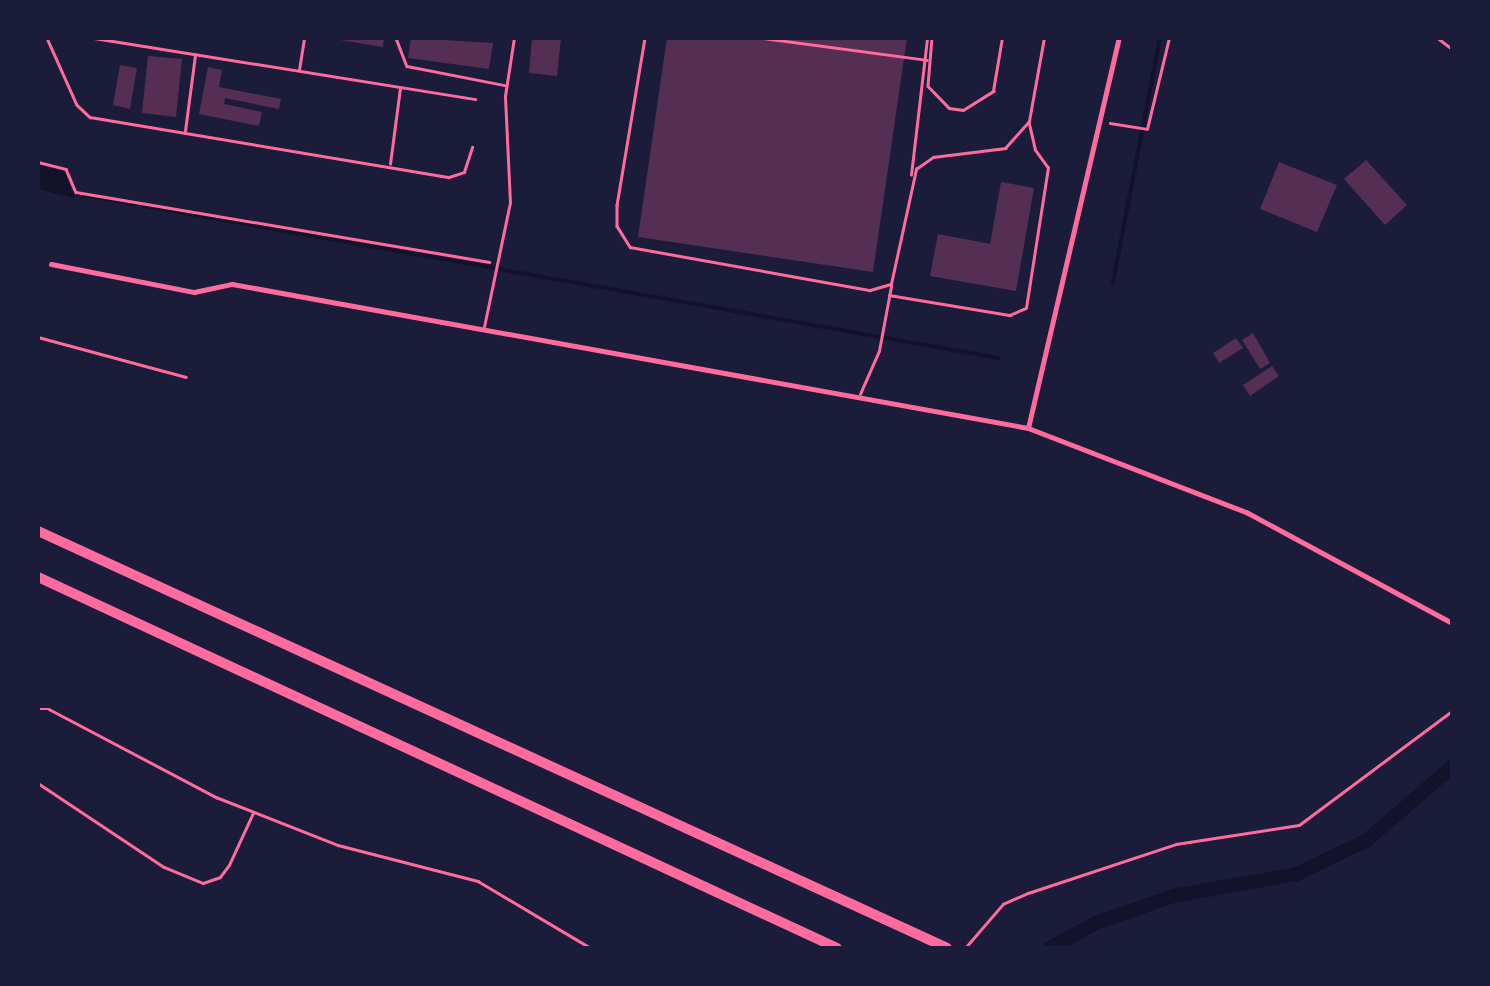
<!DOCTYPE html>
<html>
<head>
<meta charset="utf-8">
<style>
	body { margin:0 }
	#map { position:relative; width:1490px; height:986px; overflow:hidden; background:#1b1b3a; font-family:Poppins,sans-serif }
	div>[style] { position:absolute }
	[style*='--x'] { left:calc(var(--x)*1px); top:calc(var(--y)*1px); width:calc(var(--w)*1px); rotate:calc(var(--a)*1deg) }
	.water>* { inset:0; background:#12122b }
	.stream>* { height:4px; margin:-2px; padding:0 2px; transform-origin:2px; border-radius:2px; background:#12122b }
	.canal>* { height:14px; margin:-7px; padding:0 7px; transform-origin:7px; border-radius:7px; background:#12122b }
	.building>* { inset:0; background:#542f53 }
	.path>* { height:2.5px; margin:-1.25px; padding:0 1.25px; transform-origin:1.25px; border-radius:1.25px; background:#ff6b9d }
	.service>* { height:2.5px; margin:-1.25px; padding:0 1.25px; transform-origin:1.25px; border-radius:1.25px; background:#ff6b9d }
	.minor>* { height:5px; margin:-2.5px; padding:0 2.5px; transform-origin:2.5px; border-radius:2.5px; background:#ff6b9d }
	.motorway>* { height:10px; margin:-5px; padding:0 5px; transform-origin:5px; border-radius:5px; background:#ff6b9d }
	span { translate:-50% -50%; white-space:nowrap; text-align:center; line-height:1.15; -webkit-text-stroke:10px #1b1b3a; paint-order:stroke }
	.frame { position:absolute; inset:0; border:40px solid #1b1b3a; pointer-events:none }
</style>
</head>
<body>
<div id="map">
	<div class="water">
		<div style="clip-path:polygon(38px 164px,65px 172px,74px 198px,38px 189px)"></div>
	</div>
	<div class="stream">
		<div style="--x:72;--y:193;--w:941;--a:10.1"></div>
		<div style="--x:1113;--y:282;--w:248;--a:-79.1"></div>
	</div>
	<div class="canal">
		<div style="--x:1050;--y:948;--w:52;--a:-28.5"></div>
		<div style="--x:1096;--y:923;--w:82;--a:-19.3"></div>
		<div style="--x:1173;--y:896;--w:126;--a:-10.1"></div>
		<div style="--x:1297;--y:874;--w:78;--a:-25.9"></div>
		<div style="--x:1367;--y:840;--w:112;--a:-40.7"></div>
	</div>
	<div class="building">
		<div style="clip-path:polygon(328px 38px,384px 38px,383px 47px)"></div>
		<div style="clip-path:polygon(411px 38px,493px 43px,489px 69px,408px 58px)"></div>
		<div style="clip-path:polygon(532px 38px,561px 38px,557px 76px,529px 73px)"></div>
		<div style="clip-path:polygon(667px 38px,907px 38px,873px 272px,638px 237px)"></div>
		<div style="clip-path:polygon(148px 56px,182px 59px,176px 117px,142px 113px)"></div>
		<div style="clip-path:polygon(120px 65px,137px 68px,130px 109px,113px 105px)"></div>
		<div style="clip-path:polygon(208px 67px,222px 70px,219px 87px,281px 99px,279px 109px,225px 98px,224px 104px,262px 112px,259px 126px,199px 114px)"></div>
		<div style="clip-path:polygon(1366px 160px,1407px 205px,1385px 225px,1344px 179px)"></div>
		<div style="clip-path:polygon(1279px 162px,1337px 185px,1317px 232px,1260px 209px)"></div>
		<div style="clip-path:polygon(1001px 182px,1034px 188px,1016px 291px,930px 276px,938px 234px,990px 244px)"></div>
		<div style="clip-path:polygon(1253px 333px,1270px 363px,1260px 369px,1242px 340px)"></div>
		<div style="clip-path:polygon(1236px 338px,1243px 348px,1219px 363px,1213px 353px)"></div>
		<div style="clip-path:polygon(1272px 366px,1279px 376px,1250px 396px,1243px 385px)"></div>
	</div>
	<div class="path">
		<div style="--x:1438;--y:38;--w:18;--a:38"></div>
		<div style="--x:1110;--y:123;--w:37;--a:9"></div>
		<div style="--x:1147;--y:129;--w:94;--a:-76.4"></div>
		<div style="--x:38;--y:162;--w:29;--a:14"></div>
		<div style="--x:66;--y:169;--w:25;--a:67"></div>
		<div style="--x:76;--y:192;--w:419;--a:9.6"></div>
		<div style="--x:38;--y:337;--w:153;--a:15.1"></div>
	</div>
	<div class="service">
		<div style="--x:47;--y:38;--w:73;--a:65.9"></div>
		<div style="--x:77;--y:105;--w:18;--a:43"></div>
		<div style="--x:90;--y:117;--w:364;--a:9.5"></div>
		<div style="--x:449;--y:177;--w:16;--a:-18"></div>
		<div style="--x:464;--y:172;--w:26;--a:-72"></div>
		<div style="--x:94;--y:38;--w:386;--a:9.1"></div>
		<div style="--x:396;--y:38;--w:30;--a:69"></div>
		<div style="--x:407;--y:66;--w:99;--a:11.1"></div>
		<div style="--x:645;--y:38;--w:169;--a:99.5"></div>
		<div style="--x:617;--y:205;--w:21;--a:90"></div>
		<div style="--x:617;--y:226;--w:25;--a:58"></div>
		<div style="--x:630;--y:247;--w:244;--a:10.2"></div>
		<div style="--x:870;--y:290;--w:22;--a:-16"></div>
		<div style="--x:891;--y:284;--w:118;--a:-77.7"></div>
		<div style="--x:916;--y:169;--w:21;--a:-35"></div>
		<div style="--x:933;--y:157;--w:73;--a:-7.1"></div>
		<div style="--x:1005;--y:148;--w:36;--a:-48"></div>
		<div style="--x:1029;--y:121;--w:84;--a:-79.8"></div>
		<div style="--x:763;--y:38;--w:165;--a:7.6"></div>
		<div style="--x:932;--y:38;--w:48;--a:94.8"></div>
		<div style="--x:928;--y:86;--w:30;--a:46"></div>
		<div style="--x:949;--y:108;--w:14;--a:8"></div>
		<div style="--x:963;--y:110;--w:36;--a:-32"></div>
		<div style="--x:993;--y:91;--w:54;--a:-80.4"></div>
		<div style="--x:299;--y:70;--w:32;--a:-81"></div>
		<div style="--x:185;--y:131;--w:77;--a:-82.5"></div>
		<div style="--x:390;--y:164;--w:77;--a:-82.5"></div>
		<div style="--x:911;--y:175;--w:138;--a:-83.3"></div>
		<div style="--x:889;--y:295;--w:123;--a:9.4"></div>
		<div style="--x:1010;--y:315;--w:17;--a:-24"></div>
		<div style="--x:1026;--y:308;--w:142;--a:-81.1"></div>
		<div style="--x:1048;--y:168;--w:22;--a:-126"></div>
		<div style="--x:1035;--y:150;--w:28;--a:-103"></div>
		<div style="--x:484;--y:327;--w:127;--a:-78.2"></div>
		<div style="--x:510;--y:203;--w:107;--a:-92.7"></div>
		<div style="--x:505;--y:96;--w:59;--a:-81.2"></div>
		<div style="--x:860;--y:394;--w:47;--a:-66.2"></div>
		<div style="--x:879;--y:351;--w:66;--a:-79.5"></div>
		<div style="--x:38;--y:709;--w:11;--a:0"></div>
		<div style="--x:49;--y:709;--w:189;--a:27.8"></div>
		<div style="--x:216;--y:797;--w:131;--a:21.5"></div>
		<div style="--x:338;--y:845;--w:145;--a:14.4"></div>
		<div style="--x:478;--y:881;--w:131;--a:30.7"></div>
		<div style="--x:38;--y:783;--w:151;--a:33.7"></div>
		<div style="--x:164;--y:867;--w:42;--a:22.3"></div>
		<div style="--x:203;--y:883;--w:18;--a:-19"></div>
		<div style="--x:220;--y:877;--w:15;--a:-53"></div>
		<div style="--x:229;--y:865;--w:57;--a:-65.2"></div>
		<div style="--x:965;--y:948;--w:58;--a:-49.2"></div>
		<div style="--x:1003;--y:904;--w:27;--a:-24"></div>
		<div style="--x:1028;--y:893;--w:156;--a:-18.3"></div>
		<div style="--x:1176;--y:844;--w:124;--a:-8.8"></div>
		<div style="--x:1299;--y:825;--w:191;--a:-36.7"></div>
	</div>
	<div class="minor">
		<div style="--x:51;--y:264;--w:146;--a:11.1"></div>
		<div style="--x:194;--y:292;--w:39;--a:-12"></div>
		<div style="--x:232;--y:284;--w:809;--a:10.25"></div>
		<div style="--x:1028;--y:428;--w:234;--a:21.1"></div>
		<div style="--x:1246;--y:512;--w:234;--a:28.3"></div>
		<div style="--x:1028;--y:428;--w:400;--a:-76.9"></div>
	</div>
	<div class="motorway">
		<div style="--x:38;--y:531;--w:1000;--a:24.64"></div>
		<div style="--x:38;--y:577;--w:881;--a:24.91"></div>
	</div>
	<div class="frame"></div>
</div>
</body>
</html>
